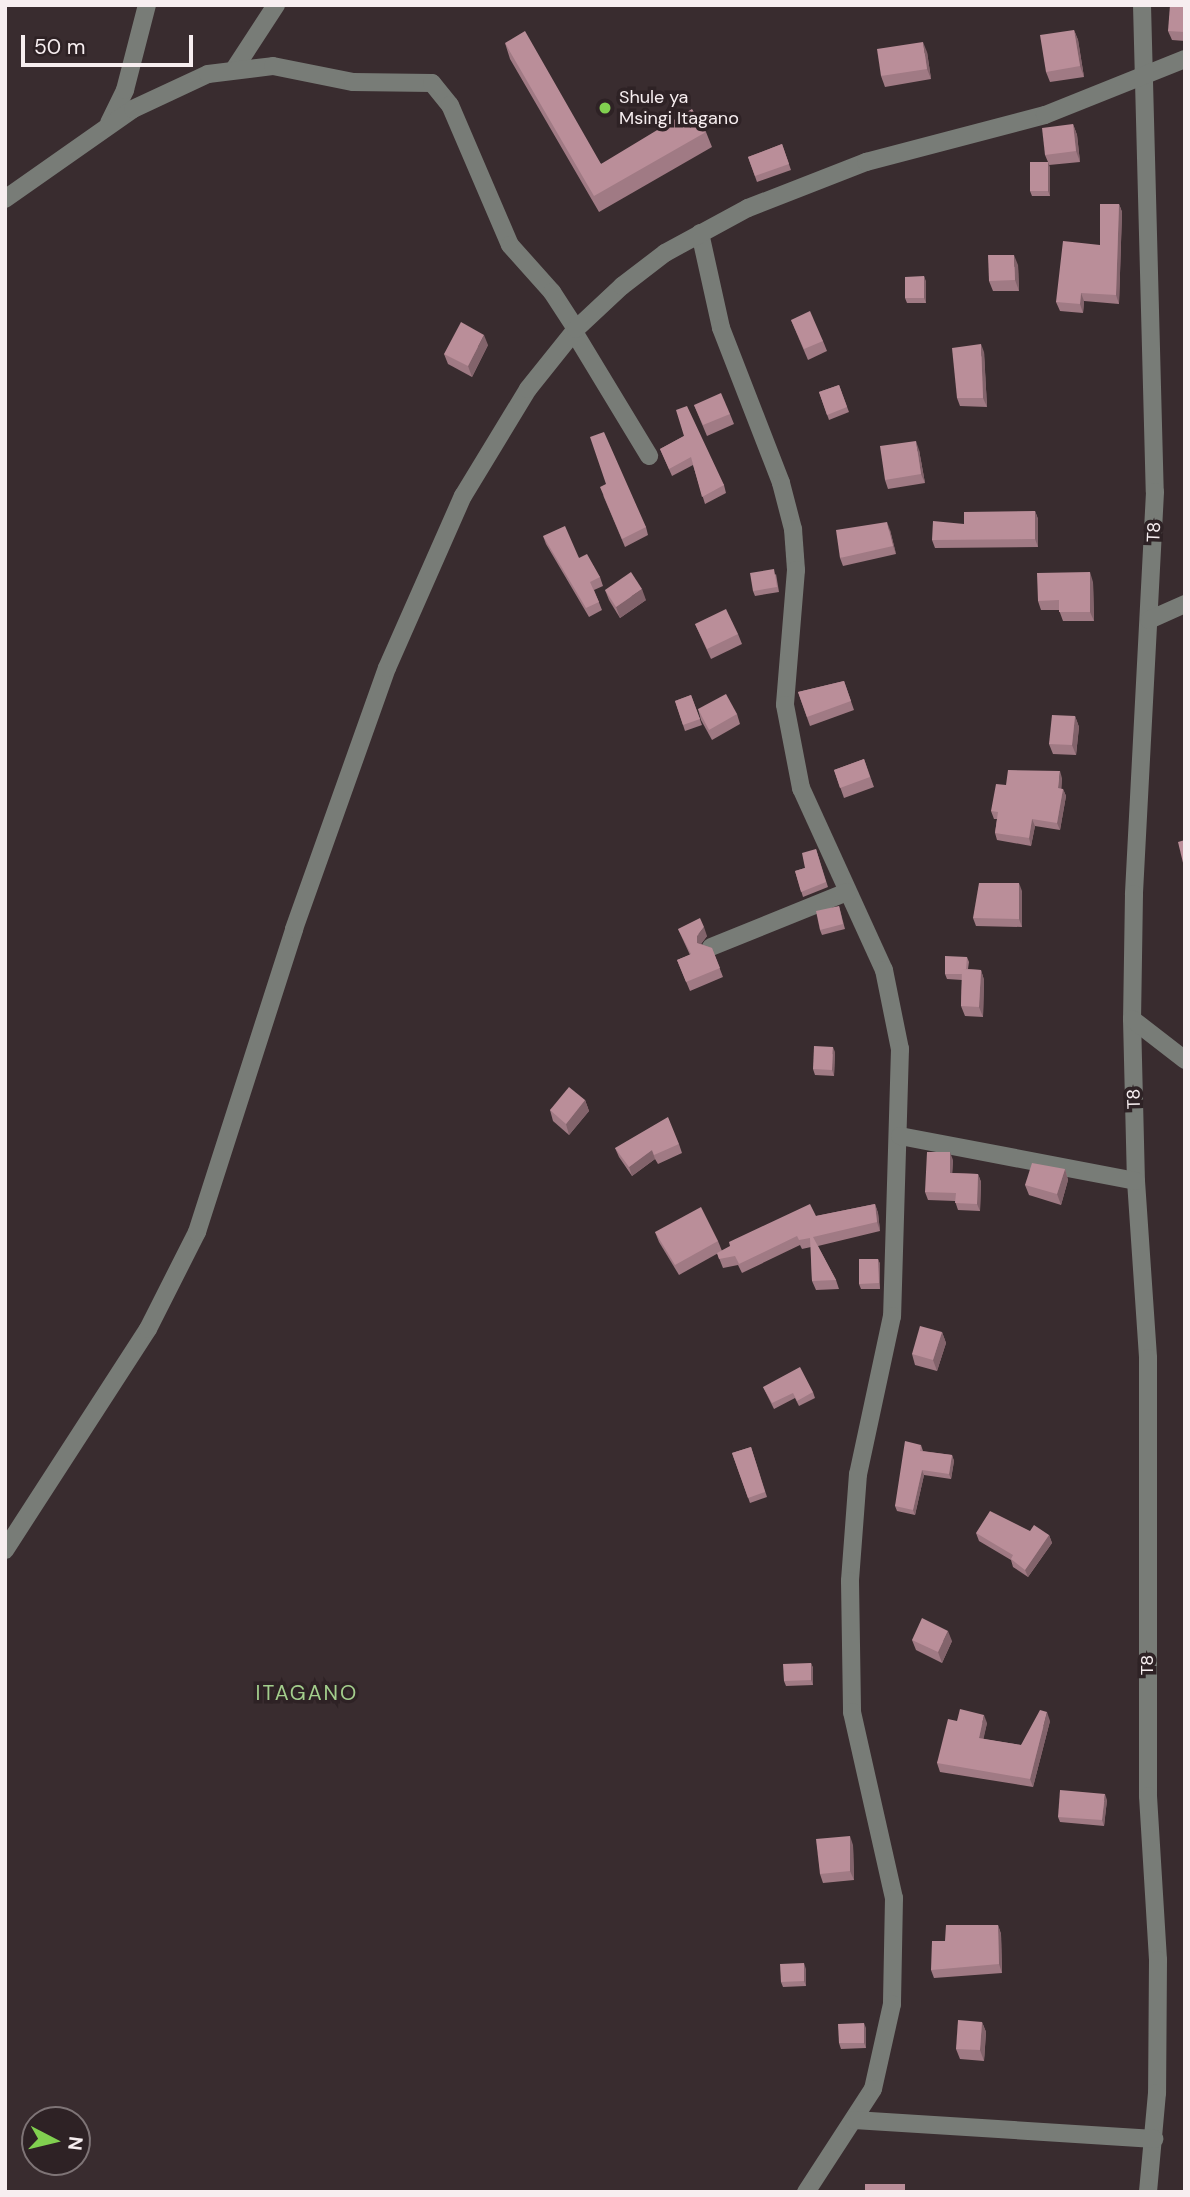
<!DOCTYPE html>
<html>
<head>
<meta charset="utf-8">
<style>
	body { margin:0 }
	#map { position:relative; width:1190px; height:2197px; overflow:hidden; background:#392c2f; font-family:"DM Sans",sans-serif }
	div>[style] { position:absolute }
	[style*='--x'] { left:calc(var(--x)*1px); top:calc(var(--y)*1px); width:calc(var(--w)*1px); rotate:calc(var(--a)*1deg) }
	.minor>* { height:18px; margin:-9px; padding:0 9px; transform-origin:9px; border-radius:9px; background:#787c77 }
	.wall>* { inset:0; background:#a07a84 }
	.shaded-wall>* { inset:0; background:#82636b }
	.building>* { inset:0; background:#ba8e99 }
	.dots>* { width:19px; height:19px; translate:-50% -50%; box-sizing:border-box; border:4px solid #2e2225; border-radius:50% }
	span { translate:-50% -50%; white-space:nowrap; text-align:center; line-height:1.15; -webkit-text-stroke:7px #2e2225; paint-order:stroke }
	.poi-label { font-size:18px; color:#f7eef0 }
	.left { translate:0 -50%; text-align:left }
	.street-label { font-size:18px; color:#f7eef0 }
	.quarter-label { font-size:21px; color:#a3ce8c; letter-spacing:2px }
	.frame { position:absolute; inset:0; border:7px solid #f7eef0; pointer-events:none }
	.north { position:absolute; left:21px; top:2106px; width:70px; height:70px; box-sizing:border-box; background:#2e2225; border:2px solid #7e7476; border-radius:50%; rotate:97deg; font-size:19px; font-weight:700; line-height:28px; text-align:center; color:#f7eef0 }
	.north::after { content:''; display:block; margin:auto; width:24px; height:32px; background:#81d050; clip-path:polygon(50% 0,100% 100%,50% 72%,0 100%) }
	.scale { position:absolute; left:21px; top:35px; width:172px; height:32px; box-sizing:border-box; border:4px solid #f7eef0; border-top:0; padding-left:9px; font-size:21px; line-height:24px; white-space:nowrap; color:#f7eef0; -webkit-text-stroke:5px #2e2225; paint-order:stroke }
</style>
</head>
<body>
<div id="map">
	<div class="minor">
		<div style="--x:1142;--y:5;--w:487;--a:88.5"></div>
		<div style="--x:1155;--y:492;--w:403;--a:93"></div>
		<div style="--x:1134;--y:894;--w:125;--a:90.9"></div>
		<div style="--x:1132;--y:1019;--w:162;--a:88.6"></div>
		<div style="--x:1136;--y:1181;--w:177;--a:86.1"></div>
		<div style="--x:1148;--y:1358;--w:438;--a:90"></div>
		<div style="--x:1148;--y:1796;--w:164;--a:86.5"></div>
		<div style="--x:1158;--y:1960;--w:133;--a:90.4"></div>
		<div style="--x:1157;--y:2093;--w:99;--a:95.2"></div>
		<div style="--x:235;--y:68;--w:75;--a:-56.9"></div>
		<div style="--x:109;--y:123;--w:37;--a:-64"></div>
		<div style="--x:125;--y:90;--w:88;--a:-75.5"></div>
		<div style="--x:5;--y:199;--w:156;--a:-35.1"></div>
		<div style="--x:133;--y:109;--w:83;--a:-25"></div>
		<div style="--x:208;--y:74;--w:65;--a:-7"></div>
		<div style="--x:273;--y:66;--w:82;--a:11.3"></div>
		<div style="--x:353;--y:82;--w:79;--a:0.7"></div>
		<div style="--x:432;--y:83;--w:28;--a:51"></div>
		<div style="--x:450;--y:105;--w:152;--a:66.8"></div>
		<div style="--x:510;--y:245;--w:63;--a:48.2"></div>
		<div style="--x:552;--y:292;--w:44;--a:57"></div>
		<div style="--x:700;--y:233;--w:97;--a:77.5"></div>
		<div style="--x:721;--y:328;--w:166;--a:68.8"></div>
		<div style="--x:781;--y:483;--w:48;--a:75.4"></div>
		<div style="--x:793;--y:529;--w:41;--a:85.8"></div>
		<div style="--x:796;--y:570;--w:135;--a:94.7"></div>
		<div style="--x:785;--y:705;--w:85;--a:79.1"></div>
		<div style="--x:801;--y:788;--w:200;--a:65.5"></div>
		<div style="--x:884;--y:970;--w:81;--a:78.6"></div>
		<div style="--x:900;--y:1049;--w:267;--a:91.7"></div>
		<div style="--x:892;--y:1316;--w:162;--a:102.1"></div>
		<div style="--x:858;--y:1474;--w:107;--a:94.3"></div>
		<div style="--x:850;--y:1581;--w:131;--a:89.1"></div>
		<div style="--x:852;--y:1712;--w:191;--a:77.3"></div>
		<div style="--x:894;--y:1898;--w:106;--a:91.1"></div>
		<div style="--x:892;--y:2004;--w:87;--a:102.6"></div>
		<div style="--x:873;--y:2089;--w:123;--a:123"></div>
		<div style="--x:574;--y:332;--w:145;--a:58.8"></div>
		<div style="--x:1149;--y:620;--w:39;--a:-24"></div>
		<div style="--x:711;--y:947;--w:147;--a:-22"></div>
		<div style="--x:1132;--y:1019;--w:67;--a:37.7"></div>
		<div style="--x:900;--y:1136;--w:240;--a:10.8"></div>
		<div style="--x:5;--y:1550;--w:263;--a:-57.1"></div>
		<div style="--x:148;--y:1329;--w:109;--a:-63.2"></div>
		<div style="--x:197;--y:1232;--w:318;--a:-72.2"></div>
		<div style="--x:294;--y:929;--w:277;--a:-70.4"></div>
		<div style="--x:387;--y:668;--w:188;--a:-66.2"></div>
		<div style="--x:463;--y:496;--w:125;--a:-58.7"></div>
		<div style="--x:528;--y:389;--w:77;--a:-51.3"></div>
		<div style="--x:576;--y:329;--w:63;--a:-43.1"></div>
		<div style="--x:622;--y:286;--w:54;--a:-37.5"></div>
		<div style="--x:665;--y:253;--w:94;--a:-28.5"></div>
		<div style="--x:748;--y:208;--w:127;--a:-21.3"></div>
		<div style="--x:866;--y:162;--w:185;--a:-14.7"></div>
		<div style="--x:1045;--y:115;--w:151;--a:-21.8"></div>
		<div style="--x:854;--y:2120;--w:301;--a:3.6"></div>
	</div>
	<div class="wall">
		<div style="clip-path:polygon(1185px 5px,1185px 41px,1172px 40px,1168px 31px)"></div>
		<div style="clip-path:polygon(1074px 30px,1078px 40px,1084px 77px,1050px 82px,1046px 72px)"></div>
		<div style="clip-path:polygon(505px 43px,601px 164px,706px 132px,712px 147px,599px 212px,510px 59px)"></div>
		<div style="clip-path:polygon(927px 52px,931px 79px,885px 87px,881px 76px)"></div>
		<div style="clip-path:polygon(1073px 124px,1077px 135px,1080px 162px,1049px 165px,1050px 196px,1032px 196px,1030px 191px,1048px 162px,1045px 155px)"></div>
		<div style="clip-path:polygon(782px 144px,791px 170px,757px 182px,748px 157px)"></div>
		<div style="clip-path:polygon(1119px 204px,1122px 212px,1119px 304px,1084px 301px,1083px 313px,1060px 311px,1056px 302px,1100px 245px)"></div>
		<div style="clip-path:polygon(1018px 265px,1019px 291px,993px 291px,989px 281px)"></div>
		<div style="clip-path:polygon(924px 276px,926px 282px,926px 303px,907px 303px,905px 298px)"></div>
		<div style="clip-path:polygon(791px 320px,823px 341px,827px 351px,808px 360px)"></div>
		<div style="clip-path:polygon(488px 345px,472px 377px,448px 364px,444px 354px)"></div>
		<div style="clip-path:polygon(984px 352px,987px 407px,960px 406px,957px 398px)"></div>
		<div style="clip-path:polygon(839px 385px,849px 412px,829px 420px,819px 392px)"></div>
		<div style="clip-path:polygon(694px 405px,730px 414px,734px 424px,707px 436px)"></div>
		<div style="clip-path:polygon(684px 436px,724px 485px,726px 493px,705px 504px,693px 465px,672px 476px,660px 449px)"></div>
		<div style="clip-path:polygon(919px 450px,925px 483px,888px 489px,885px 480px)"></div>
		<div style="clip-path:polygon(603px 495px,646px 527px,648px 535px,625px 547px)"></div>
		<div style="clip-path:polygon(1035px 511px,1038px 519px,1038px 547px,935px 548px,932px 540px,964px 524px)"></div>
		<div style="clip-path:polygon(890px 530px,896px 554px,843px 566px,840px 558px)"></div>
		<div style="clip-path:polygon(543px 536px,579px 558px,600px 577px,603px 586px,594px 590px,602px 610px,589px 617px,546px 544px)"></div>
		<div style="clip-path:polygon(776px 574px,779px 592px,755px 596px,753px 591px)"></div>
		<div style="clip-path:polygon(1093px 582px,1094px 621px,1063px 621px,1059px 610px,1041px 610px,1038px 601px)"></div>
		<div style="clip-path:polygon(605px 590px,646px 600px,620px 618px,609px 600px)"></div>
		<div style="clip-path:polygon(695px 624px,738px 634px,742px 644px,711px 659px)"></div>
		<div style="clip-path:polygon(844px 681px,854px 710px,810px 726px,798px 692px)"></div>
		<div style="clip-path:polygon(691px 695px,702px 725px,685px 731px,675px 701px)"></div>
		<div style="clip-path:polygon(698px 709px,737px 714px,740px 724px,712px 740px,701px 720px)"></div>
		<div style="clip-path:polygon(1075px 716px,1079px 727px,1076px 755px,1053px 754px,1049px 744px)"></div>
		<div style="clip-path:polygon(864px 759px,874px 787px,844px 798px,834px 770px)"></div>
		<div style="clip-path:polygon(1062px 778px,1061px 789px,1063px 789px,1066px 796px,1060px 830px,1035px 826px,1031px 846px,997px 840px,995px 833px,997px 819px,994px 819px,991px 811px)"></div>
		<div style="clip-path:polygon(816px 849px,828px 887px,803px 897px,795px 871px,805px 868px)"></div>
		<div style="clip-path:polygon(1022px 891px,1022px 927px,976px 926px,973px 918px)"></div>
		<div style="clip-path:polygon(839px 906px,845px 929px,822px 935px,820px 930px)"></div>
		<div style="clip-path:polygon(678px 929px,707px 936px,701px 944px,712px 948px,723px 977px,690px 991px,677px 960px,690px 955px)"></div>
		<div style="clip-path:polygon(967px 957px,969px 962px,968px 969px,981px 970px,984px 980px,983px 1017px,965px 1016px,961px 1006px,962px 980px,947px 979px,945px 974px)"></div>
		<div style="clip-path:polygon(835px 1052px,834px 1076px,815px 1075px,813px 1069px)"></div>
		<div style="clip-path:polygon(585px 1100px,589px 1111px,569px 1135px,553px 1121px,550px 1110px)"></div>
		<div style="clip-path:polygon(679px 1144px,682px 1153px,658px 1164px,655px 1159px,632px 1176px,619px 1157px,615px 1148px)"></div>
		<div style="clip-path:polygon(953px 1160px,952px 1173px,978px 1174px,981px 1182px,980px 1211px,958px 1210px,955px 1201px,928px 1200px,925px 1192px)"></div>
		<div style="clip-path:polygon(1065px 1169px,1068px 1180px,1061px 1205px,1029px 1195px,1025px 1185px)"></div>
		<div style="clip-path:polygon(875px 1204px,878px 1213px,880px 1231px,818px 1246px,836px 1280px,839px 1289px,816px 1290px,812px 1281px,811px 1247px,802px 1249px,800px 1245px,742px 1273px,738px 1265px,723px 1268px,717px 1253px,816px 1216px)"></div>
		<div style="clip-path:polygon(655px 1232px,718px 1241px,722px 1251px,679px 1275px,659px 1242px)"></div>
		<div style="clip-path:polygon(878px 1259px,880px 1264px,880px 1289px,861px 1289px,859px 1284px)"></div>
		<div style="clip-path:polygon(942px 1332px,946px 1343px,937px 1371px,915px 1365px,912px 1354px)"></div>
		<div style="clip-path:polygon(763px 1387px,813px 1392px,815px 1398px,799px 1406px,795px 1398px,774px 1409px)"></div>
		<div style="clip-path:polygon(921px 1445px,923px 1451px,952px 1455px,954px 1461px,951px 1479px,924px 1475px,915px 1515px,897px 1511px,895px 1506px)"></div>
		<div style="clip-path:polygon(751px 1447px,767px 1497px,750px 1503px,732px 1453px)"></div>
		<div style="clip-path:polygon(976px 1533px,1049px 1535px,1052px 1543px,1028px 1577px,1013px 1567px,1011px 1560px,979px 1541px)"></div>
		<div style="clip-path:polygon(912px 1640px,952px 1641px,942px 1663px,916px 1650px)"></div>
		<div style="clip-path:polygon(811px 1663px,813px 1668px,813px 1685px,786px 1686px,784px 1681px)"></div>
		<div style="clip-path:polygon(957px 1721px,987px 1723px,983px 1739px,1021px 1745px,1050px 1721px,1033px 1787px,940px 1772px,937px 1763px)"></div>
		<div style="clip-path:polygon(1107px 1800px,1104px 1826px,1060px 1822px,1058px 1817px)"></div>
		<div style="clip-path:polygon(853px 1845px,854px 1880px,823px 1883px,820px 1874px)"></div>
		<div style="clip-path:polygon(998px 1925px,1001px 1934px,1002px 1973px,934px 1978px,931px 1970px,945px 1941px)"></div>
		<div style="clip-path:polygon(806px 1969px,806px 1986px,783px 1987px,781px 1982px)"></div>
		<div style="clip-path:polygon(982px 2022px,986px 2032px,984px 2061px,960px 2059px,956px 2049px)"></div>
		<div style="clip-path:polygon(866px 2028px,866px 2048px,841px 2049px,839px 2043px)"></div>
	</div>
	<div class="shaded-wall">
		<div style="clip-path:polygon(1074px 30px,1078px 40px,1084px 77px,1080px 66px)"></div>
		<div style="clip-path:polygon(923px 42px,927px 52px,931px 79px,927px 69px)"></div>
		<div style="clip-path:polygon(1073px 124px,1077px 135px,1080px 162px,1076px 151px)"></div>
		<div style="clip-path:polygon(1048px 162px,1050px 167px,1050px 196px,1048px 191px)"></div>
		<div style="clip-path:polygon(1119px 204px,1122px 212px,1119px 304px,1116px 295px)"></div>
		<div style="clip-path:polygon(1014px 255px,1018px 265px,1019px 291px,1015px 280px)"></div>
		<div style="clip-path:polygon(924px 276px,926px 282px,926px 303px,924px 298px)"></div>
		<div style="clip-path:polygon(1081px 293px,1084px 301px,1083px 313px,1080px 304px)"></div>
		<div style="clip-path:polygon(484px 335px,488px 345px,472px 377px,468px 366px)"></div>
		<div style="clip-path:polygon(981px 344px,984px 352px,987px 407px,983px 398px)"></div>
		<div style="clip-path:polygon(916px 441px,919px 450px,925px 483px,921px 474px)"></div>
		<div style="clip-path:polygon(1035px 511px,1038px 519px,1038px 547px,1035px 539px)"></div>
		<div style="clip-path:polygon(887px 522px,890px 530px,896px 554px,893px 546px)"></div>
		<div style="clip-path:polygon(1090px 572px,1093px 582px,1094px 621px,1090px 612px)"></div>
		<div style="clip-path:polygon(642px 589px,646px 600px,620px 618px,616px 607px)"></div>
		<div style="clip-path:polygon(1075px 716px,1079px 727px,1076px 755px,1072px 745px)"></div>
		<div style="clip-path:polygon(1060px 771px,1062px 778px,1061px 796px,1058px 788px)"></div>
		<div style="clip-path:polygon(1063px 789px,1066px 796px,1060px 830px,1057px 823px)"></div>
		<div style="clip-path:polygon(1032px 819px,1035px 826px,1031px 846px,1029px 838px)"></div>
		<div style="clip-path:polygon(1019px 883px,1022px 891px,1022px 927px,1019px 919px)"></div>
		<div style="clip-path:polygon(704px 927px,707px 936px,700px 945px,697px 943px,697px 936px)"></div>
		<div style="clip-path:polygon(981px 970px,984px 980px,983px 1017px,979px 1007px)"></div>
		<div style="clip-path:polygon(833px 1047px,835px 1052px,834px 1076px,832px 1070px)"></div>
		<div style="clip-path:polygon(585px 1100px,589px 1111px,569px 1135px,566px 1124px)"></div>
		<div style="clip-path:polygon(652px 1150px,655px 1159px,632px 1176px,629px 1167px)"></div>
		<div style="clip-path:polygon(950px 1152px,953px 1160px,952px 1180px,950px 1173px)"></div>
		<div style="clip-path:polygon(1065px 1169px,1068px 1180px,1061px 1205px,1057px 1194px)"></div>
		<div style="clip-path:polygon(978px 1174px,981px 1182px,980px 1211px,977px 1204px)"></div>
		<div style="clip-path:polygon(875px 1204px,878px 1213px,880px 1231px,877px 1222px)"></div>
		<div style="clip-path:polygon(878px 1259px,880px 1264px,880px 1289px,879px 1283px)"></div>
		<div style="clip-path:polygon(942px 1332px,946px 1343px,937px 1371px,933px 1360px)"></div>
		<div style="clip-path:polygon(952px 1455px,954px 1461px,951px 1479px,949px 1474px)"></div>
		<div style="clip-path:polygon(922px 1470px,924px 1475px,915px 1515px,913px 1510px)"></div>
		<div style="clip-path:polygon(1049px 1535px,1052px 1543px,1028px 1577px,1025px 1570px)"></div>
		<div style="clip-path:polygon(948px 1631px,952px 1641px,942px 1663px,938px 1652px)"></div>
		<div style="clip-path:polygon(811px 1663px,813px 1668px,813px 1685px,811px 1680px)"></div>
		<div style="clip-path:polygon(1047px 1712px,1050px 1721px,1033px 1787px,1030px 1779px)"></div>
		<div style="clip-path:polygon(984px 1715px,987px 1723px,982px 1746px,979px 1738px)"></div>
		<div style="clip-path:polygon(1105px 1794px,1107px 1800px,1104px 1826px,1102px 1820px)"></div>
		<div style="clip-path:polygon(850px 1836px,853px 1845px,854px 1880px,850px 1871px)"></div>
		<div style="clip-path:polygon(998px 1925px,1001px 1934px,1002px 1973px,999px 1964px)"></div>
		<div style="clip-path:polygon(804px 1963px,806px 1969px,806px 1986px,804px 1981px)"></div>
		<div style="clip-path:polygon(982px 2022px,986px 2032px,984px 2061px,980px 2050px)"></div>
		<div style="clip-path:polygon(864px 2023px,866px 2028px,866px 2048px,864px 2043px)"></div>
	</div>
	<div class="building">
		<div style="clip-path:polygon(1170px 5px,1185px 5px,1185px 32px,1168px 31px)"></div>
		<div style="clip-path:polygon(1074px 30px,1080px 66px,1046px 72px,1040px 35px)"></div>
		<div style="clip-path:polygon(525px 31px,601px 164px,692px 109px,706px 132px,594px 196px,505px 43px)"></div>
		<div style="clip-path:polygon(923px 42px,927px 69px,881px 76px,877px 49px)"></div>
		<div style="clip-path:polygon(1073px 124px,1076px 151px,1045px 155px,1042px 128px)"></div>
		<div style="clip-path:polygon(782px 144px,789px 164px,755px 176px,748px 157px)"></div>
		<div style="clip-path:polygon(1030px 162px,1048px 162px,1048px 191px,1030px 191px)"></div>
		<div style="clip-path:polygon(1100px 204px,1119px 204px,1116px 295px,1081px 293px,1080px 304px,1056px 302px,1063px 241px,1100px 245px)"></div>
		<div style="clip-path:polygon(988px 255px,1014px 255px,1015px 280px,989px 281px)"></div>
		<div style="clip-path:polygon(924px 276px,924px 298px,905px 298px,905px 277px)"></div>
		<div style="clip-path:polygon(810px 311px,823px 341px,804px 349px,791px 320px)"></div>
		<div style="clip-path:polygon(461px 322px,484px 335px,468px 366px,444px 354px)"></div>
		<div style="clip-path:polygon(981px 344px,983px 398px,957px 398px,952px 348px)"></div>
		<div style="clip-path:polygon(839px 385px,847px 407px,827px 415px,819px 392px)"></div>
		<div style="clip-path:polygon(721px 393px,730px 414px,703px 425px,694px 405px)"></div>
		<div style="clip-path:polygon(687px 406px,724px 485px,702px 497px,691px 457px,669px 469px,660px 449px,684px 436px,676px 410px)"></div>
		<div style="clip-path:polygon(604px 432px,646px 527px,622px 539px,600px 487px,606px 484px,590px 437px)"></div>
		<div style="clip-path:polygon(916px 441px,921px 474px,885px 480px,880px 446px)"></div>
		<div style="clip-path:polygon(1035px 511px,1035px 539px,932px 540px,933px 521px,964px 524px,964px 512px)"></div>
		<div style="clip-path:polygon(887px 522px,893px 546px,840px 558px,836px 530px)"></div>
		<div style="clip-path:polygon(565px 526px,579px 558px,587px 554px,600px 577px,590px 582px,599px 602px,586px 608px,543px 536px)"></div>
		<div style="clip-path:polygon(774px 569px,777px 587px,753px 591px,750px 573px)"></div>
		<div style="clip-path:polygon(631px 572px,642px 589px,616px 607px,605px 590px)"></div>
		<div style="clip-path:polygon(1090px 572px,1090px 612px,1059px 612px,1059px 600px,1038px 601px,1037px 573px)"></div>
		<div style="clip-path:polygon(726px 609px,738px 634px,707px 649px,695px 624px)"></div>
		<div style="clip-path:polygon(844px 681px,851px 701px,807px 717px,798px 692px)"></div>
		<div style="clip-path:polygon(726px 694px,737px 714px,709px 730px,698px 709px)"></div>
		<div style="clip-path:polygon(691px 695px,700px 719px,683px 725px,675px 701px)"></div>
		<div style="clip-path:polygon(1052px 715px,1075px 716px,1072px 745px,1049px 744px)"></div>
		<div style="clip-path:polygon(864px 759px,870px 777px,840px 788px,834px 770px)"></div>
		<div style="clip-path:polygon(1008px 770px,1060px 771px,1058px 788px,1063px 789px,1057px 823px,1032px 819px,1029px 838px,995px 833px,998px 812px,991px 811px,996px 784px,1006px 785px)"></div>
		<div style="clip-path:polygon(1185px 840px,1185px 871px,1178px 842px)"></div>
		<div style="clip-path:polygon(816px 849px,826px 882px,801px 892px,795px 871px,805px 868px,802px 853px)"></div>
		<div style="clip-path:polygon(979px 883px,1019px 883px,1019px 919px,973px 918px)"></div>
		<div style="clip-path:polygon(839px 906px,843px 924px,820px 930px,816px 911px)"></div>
		<div style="clip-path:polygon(700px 918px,704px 927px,697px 936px,697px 943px,712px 948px,720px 968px,686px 982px,677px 960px,691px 954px,678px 929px)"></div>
		<div style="clip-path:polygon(945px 956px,967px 957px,966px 969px,962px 969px,962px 974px,945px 974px)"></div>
		<div style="clip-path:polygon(962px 969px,981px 970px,979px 1007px,961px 1006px)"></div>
		<div style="clip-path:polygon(814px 1046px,833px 1047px,832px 1070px,813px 1069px)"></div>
		<div style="clip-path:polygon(569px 1087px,585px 1100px,566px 1124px,550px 1110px)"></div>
		<div style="clip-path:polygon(668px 1117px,679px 1144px,654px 1155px,652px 1150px,629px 1167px,615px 1148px)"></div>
		<div style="clip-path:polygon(927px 1152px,950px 1152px,950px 1173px,978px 1174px,977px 1204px,955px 1203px,956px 1193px,925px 1192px)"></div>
		<div style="clip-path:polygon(1032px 1163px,1065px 1169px,1057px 1194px,1025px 1185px)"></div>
		<div style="clip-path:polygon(810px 1204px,816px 1216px,875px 1204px,877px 1222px,813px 1237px,836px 1280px,812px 1281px,810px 1238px,799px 1240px,797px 1236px,739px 1264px,735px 1256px,719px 1259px,717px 1253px,730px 1246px,729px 1242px)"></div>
		<div style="clip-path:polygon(701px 1207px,718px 1241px,675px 1265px,655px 1232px)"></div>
		<div style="clip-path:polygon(859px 1259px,878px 1259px,879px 1283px,859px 1284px)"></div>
		<div style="clip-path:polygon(920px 1326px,942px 1332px,933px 1360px,912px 1354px)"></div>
		<div style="clip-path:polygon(800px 1367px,813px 1392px,797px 1401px,793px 1393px,772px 1403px,763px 1387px)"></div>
		<div style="clip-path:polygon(905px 1441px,921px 1445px,920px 1451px,952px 1455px,949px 1474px,922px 1470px,913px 1510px,895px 1506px)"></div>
		<div style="clip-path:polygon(751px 1447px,765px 1492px,748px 1498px,732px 1453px)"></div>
		<div style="clip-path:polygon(990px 1511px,1030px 1531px,1034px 1525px,1049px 1535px,1025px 1570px,1011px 1559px,1013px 1555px,976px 1533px)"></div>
		<div style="clip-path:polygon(922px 1618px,948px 1631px,938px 1652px,912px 1640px)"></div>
		<div style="clip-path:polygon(811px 1663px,811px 1680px,784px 1681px,783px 1664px)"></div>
		<div style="clip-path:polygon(960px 1709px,984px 1715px,979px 1738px,1021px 1745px,1040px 1710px,1047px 1712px,1030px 1779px,937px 1763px,948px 1719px,957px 1721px)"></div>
		<div style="clip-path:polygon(1060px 1790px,1105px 1794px,1102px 1820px,1058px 1817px)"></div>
		<div style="clip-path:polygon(850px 1836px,850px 1871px,820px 1874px,816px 1839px)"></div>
		<div style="clip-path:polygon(946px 1925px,998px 1925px,999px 1964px,931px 1970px,932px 1941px,945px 1941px)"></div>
		<div style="clip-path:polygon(804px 1963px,804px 1981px,781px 1982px,780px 1964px)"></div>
		<div style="clip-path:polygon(958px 2020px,982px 2022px,980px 2050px,956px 2049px)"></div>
		<div style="clip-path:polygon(864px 2023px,864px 2043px,839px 2043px,838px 2024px)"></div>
		<div style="clip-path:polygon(865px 2184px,905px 2184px,905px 2192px,865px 2192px)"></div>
	</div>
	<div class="dots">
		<div style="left:605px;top:108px;background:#81d050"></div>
	</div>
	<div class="poi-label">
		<span class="left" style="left:619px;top:108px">Shule ya<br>Msingi Itagano</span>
	</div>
	<div class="street-label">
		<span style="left:1154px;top:532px;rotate:-88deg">T8</span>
		<span style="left:1134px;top:1099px;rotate:-92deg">T8</span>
		<span style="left:1147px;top:1665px;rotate:-90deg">T8</span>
	</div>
	<div class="quarter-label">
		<span style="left:307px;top:1693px">ITAGANO</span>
	</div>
	<div class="frame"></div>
	<div class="north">N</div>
	<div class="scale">50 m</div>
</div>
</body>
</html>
